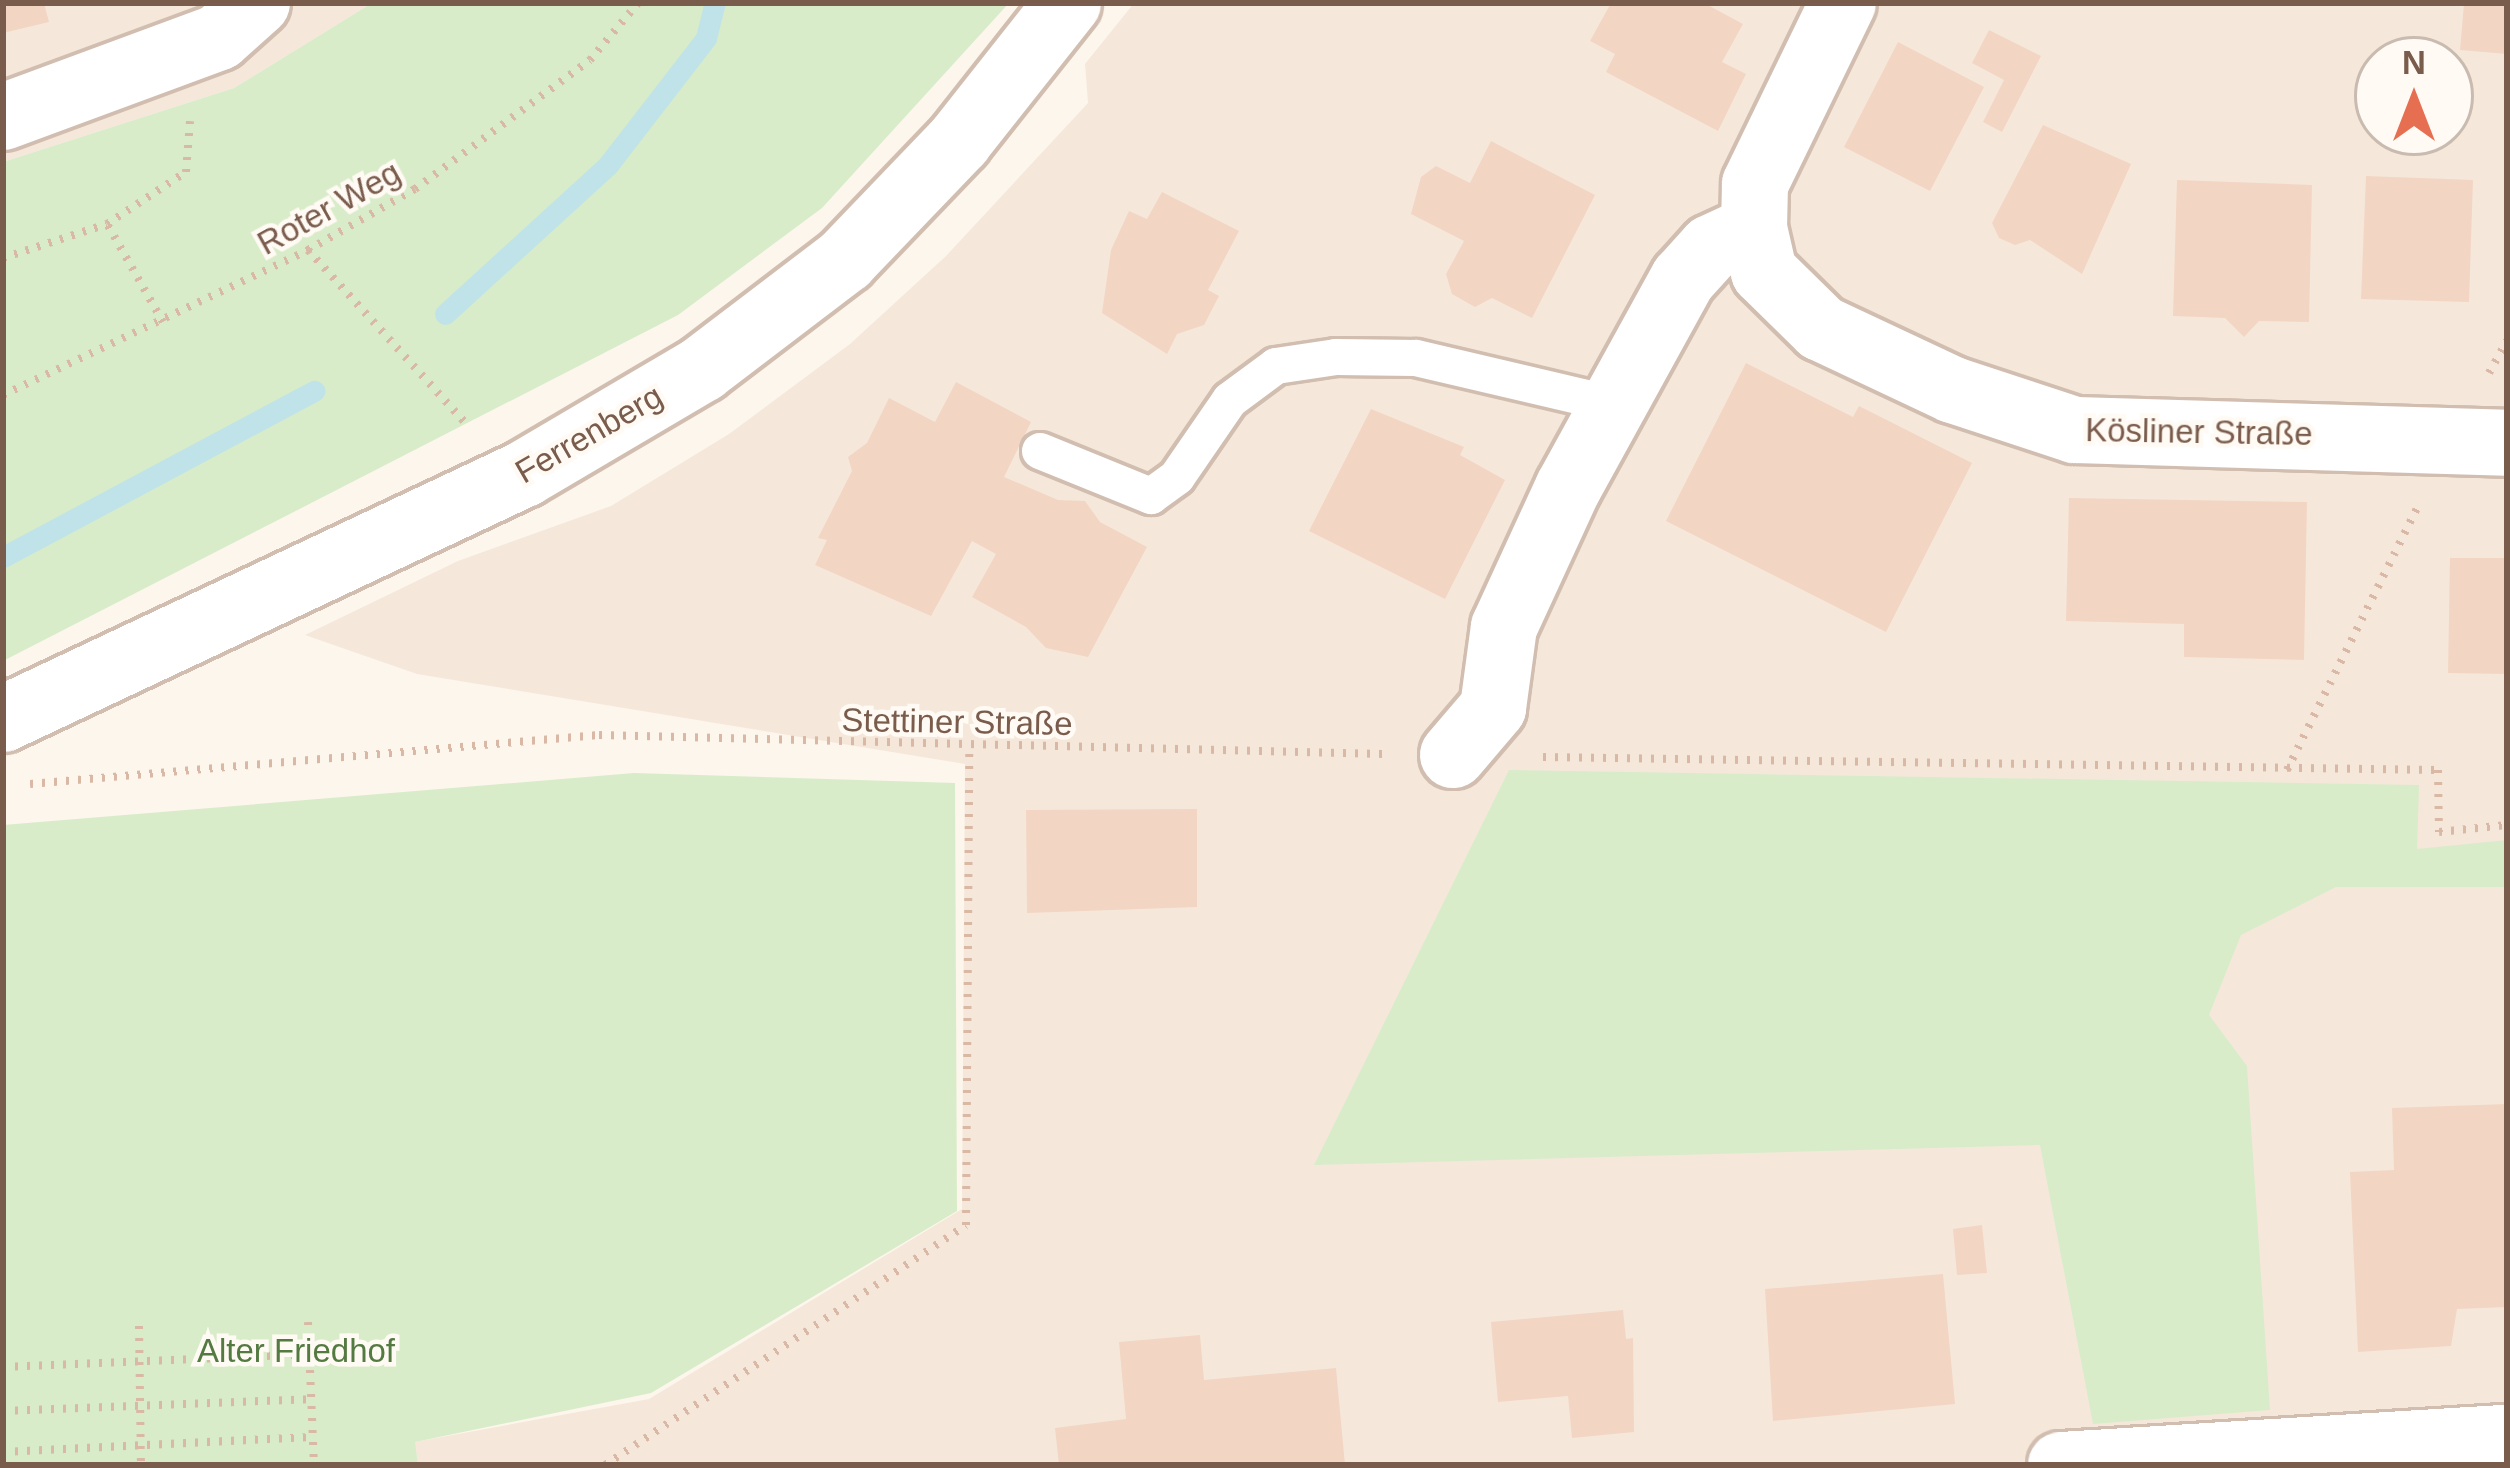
<!DOCTYPE html>
<html>
<head>
<meta charset="utf-8">
<style>
	body { margin:0 }
	#map { position:relative; width:2510px; height:1468px; overflow:hidden; background:#fdf6ec; font-family:Helvetica,sans-serif }
	div>[style] { position:absolute }
	[style*='--x'] { left:calc(var(--x)*1px); top:calc(var(--y)*1px); width:calc(var(--w)*1px); rotate:calc(var(--a)*1deg) }
	.residential>* { inset:0; background:#f5e8da }
	.green>* { inset:0; background:#d8ecc9 }
	.stream>* { height:21px; margin:-10.5px; padding:0 10.5px; transform-origin:10.5px; border-radius:10.5px; background:#bfe3e8 }
	.building>* { inset:0; background:#f3d5c3 }
	.path>* { height:8px; margin-top:-4px; transform-origin:0; background:repeating-linear-gradient(90deg,#d9b8a5 0 3px,transparent 0 12px) }
	.roads { filter:drop-shadow(3px 0 #d1beb0) drop-shadow(-3px 0 #d1beb0) drop-shadow(0 3px #d1beb0) drop-shadow(0 -3px #d1beb0) }
	.lane>* { height:36px; margin:-18px; padding:0 18px; transform-origin:18px; border-radius:18px; background:#fff }
	.street>* { height:66px; margin:-33px; padding:0 33px; transform-origin:33px; border-radius:33px; background:#fff }
	span { translate:-50% -50%; white-space:nowrap; text-align:center; line-height:1.15; -webkit-text-stroke:9px #fffaf3; paint-order:stroke }
	.street-label { font-size:33px; color:#7a5c4d }
	.park-label { font-size:33px; color:#537a41 }
	.frame { position:absolute; inset:0; border:6px solid #7a5c4d; pointer-events:none }
	.north { position:absolute; left:2354px; top:36px; width:120px; height:120px; box-sizing:border-box; background:#fffaf3; border:3px solid #cabbb1; border-radius:50%; rotate:0deg; font-size:33px; font-weight:700; line-height:48px; text-align:center; color:#7a5c4d }
	.north::after { content:''; display:block; margin:auto; width:42px; height:54px; background:#e76f51; clip-path:polygon(50% 0,100% 100%,50% 72%,0 100%) }
</style>
</head>
<body>
<div id="map">
	<div class="residential">
		<div style="clip-path:polygon(3px 3px,372px 3px,234px 88px,3px 162px)"></div>
		<div style="clip-path:polygon(evenodd,1134px 3px,2507px 3px,2507px 1465px,418px 1465px,414px 1442px,649px 1399px,962px 1209px,965px 764px,417px 674px,305px 635px,458px 561px,611px 506px,729px 434px,850px 344px,946px 256px,1088px 103px,1085px 64px,1134px 3px,2378px 60px,2450px 60px,2450px 132px,2378px 132px,2378px 60px)"></div>
	</div>
	<div class="green">
		<div style="clip-path:polygon(372px 3px,1009px 3px,822px 208px,678px 315px,3px 661px,3px 162px,234px 88px)"></div>
		<div style="clip-path:polygon(1509px 770px,2419px 785px,2417px 849px,2507px 840px,2507px 887px,2336px 887px,2241px 935px,2209px 1015px,2247px 1066px,2270px 1410px,2093px 1424px,2040px 1145px,1314px 1165px)"></div>
		<div style="clip-path:polygon(634px 773px,955px 783px,957px 1211px,651px 1393px,415px 1442px,418px 1465px,3px 1465px,3px 825px)"></div>
	</div>
	<div class="stream">
		<div style="--x:445;--y:314;--w:221;--a:-42.4"></div>
		<div style="--x:608;--y:165;--w:160;--a:-52.3"></div>
		<div style="--x:706;--y:38;--w:36;--a:-76"></div>
		<div style="--x:3;--y:557;--w:353;--a:-28.1"></div>
	</div>
	<div class="building">
		<div style="clip-path:polygon(3px 3px,44px 3px,49px 22px,3px 33px)"></div>
		<div style="clip-path:polygon(1611px 3px,1704px 3px,1743px 24px,1722px 62px,1746px 74px,1718px 131px,1606px 72px,1615px 54px,1590px 41px)"></div>
		<div style="clip-path:polygon(2499px 3px,2507px 3px,2507px 54px,2460px 50px,2464px 4px)"></div>
		<div style="clip-path:polygon(1989px 30px,2041px 56px,2002px 132px,1983px 122px,2004px 80px,1972px 63px)"></div>
		<div style="clip-path:polygon(1898px 42px,1984px 87px,1930px 191px,1844px 147px)"></div>
		<div style="clip-path:polygon(2043px 125px,2131px 164px,2082px 274px,2030px 240px,2015px 245px,1999px 238px,1992px 223px)"></div>
		<div style="clip-path:polygon(1491px 141px,1595px 195px,1532px 318px,1492px 298px,1475px 307px,1452px 294px,1446px 274px,1464px 241px,1411px 214px,1421px 177px,1436px 166px,1470px 183px)"></div>
		<div style="clip-path:polygon(2366px 176px,2473px 180px,2469px 302px,2361px 299px)"></div>
		<div style="clip-path:polygon(2177px 180px,2312px 185px,2309px 322px,2259px 321px,2244px 337px,2225px 318px,2173px 316px)"></div>
		<div style="clip-path:polygon(1162px 192px,1239px 231px,1208px 290px,1219px 296px,1204px 325px,1177px 334px,1167px 354px,1102px 313px,1111px 250px,1129px 211px,1147px 219px)"></div>
		<div style="clip-path:polygon(1746px 363px,1853px 417px,1859px 406px,1972px 463px,1886px 632px,1666px 521px)"></div>
		<div style="clip-path:polygon(956px 382px,1031px 422px,1004px 477px,1058px 500px,1085px 501px,1100px 522px,1147px 547px,1088px 657px,1046px 648px,1026px 627px,972px 597px,996px 554px,972px 541px,931px 616px,815px 565px,827px 540px,818px 538px,852px 471px,848px 457px,867px 443px,889px 398px,935px 422px)"></div>
		<div style="clip-path:polygon(1371px 409px,1464px 447px,1460px 455px,1505px 480px,1445px 599px,1309px 531px)"></div>
		<div style="clip-path:polygon(2069px 498px,2307px 502px,2304px 660px,2184px 657px,2184px 624px,2066px 621px)"></div>
		<div style="clip-path:polygon(2450px 558px,2507px 558px,2507px 674px,2448px 673px)"></div>
		<div style="clip-path:polygon(1197px 809px,1197px 907px,1027px 913px,1026px 810px)"></div>
		<div style="clip-path:polygon(2507px 1104px,2507px 1307px,2457px 1309px,2451px 1346px,2358px 1352px,2350px 1172px,2394px 1170px,2392px 1108px)"></div>
		<div style="clip-path:polygon(1982px 1225px,1987px 1273px,1957px 1275px,1953px 1229px)"></div>
		<div style="clip-path:polygon(1943px 1274px,1955px 1404px,1773px 1421px,1765px 1289px)"></div>
		<div style="clip-path:polygon(1623px 1310px,1626px 1339px,1633px 1338px,1634px 1432px,1572px 1438px,1568px 1396px,1498px 1402px,1491px 1322px)"></div>
		<div style="clip-path:polygon(1200px 1335px,1204px 1380px,1336px 1368px,1345px 1465px,1059px 1465px,1055px 1428px,1126px 1419px,1119px 1342px)"></div>
	</div>
	<div class="path">
		<div style="--x:308;--y:250;--w:239;--a:47.7"></div>
		<div style="--x:3;--y:258;--w:109;--a:-18.1"></div>
		<div style="--x:163;--y:322;--w:113;--a:-119.7"></div>
		<div style="--x:107;--y:224;--w:95;--a:-33.4"></div>
		<div style="--x:186;--y:172;--w:51;--a:-85.5"></div>
		<div style="--x:2489;--y:373;--w:37;--a:-61"></div>
		<div style="--x:3;--y:395;--w:338;--a:-25.4"></div>
		<div style="--x:308;--y:250;--w:123;--a:-29.7"></div>
		<div style="--x:415;--y:189;--w:217;--a:-36.4"></div>
		<div style="--x:590;--y:60;--w:75;--a:-49.9"></div>
		<div style="--x:1543;--y:757;--w:895;--a:0.83"></div>
		<div style="--x:2438;--y:770;--w:62;--a:89.1"></div>
		<div style="--x:2439;--y:832;--w:68;--a:-5.9"></div>
		<div style="--x:2287;--y:770;--w:292;--a:-63.6"></div>
		<div style="--x:30;--y:784;--w:571;--a:-4.92"></div>
		<div style="--x:599;--y:735;--w:785;--a:1.39"></div>
		<div style="--x:308;--y:1322;--w:143;--a:87.6"></div>
		<div style="--x:139;--y:1326;--w:139;--a:89.2"></div>
		<div style="--x:3;--y:1367;--w:306;--a:-2.4"></div>
		<div style="--x:3;--y:1411;--w:308;--a:-2.2"></div>
		<div style="--x:3;--y:1452;--w:309;--a:-2.8"></div>
		<div style="--x:605;--y:1465;--w:433;--a:-33.6"></div>
		<div style="--x:966;--y:1225;--w:478;--a:-89.6"></div>
	</div>
	<div class="roads">
		<div class="lane">
			<div style="--x:1040;--y:451;--w:120;--a:22.1"></div>
			<div style="--x:1151;--y:496;--w:32;--a:-36"></div>
			<div style="--x:1177;--y:477;--w:93;--a:-55.5"></div>
			<div style="--x:1230;--y:400;--w:57;--a:-36.5"></div>
			<div style="--x:1276;--y:366;--w:61;--a:-8.5"></div>
			<div style="--x:1336;--y:357;--w:80;--a:0.7"></div>
			<div style="--x:1416;--y:358;--w:201;--a:13.2"></div>
		</div>
		<div class="street">
			<div style="--x:3;--y:117;--w:230;--a:-20.3"></div>
			<div style="--x:219;--y:37;--w:51;--a:-41.8"></div>
			<div style="--x:1754;--y:228;--w:45;--a:77.2"></div>
			<div style="--x:1764;--y:272;--w:80;--a:44.5"></div>
			<div style="--x:1821;--y:328;--w:146;--a:25.2"></div>
			<div style="--x:1953;--y:390;--w:128;--a:18.2"></div>
			<div style="--x:2075;--y:430;--w:432;--a:1.7"></div>
			<div style="--x:3;--y:719;--w:576;--a:-25.19"></div>
			<div style="--x:524;--y:474;--w:207;--a:-30.5"></div>
			<div style="--x:702;--y:369;--w:180;--a:-37.3"></div>
			<div style="--x:845;--y:260;--w:165;--a:-46.2"></div>
			<div style="--x:959;--y:141;--w:176;--a:-51.7"></div>
			<div style="--x:1453;--y:755;--w:62;--a:-49.6"></div>
			<div style="--x:1493;--y:708;--w:82;--a:-82.3"></div>
			<div style="--x:1504;--y:627;--w:153;--a:-65.3"></div>
			<div style="--x:1568;--y:488;--w:239;--a:-61.2"></div>
			<div style="--x:1683;--y:279;--w:42;--a:-47.9"></div>
			<div style="--x:1711;--y:248;--w:47;--a:-24.9"></div>
			<div style="--x:1754;--y:228;--w:44;--a:-88.7"></div>
			<div style="--x:1755;--y:184;--w:201;--a:-64.1"></div>
			<div style="--x:2061;--y:1465;--w:447;--a:-3.5"></div>
		</div>
	</div>
	<div class="street-label">
		<span style="left:329px;top:208px;rotate:-29deg">Roter Weg</span>
		<span style="left:2199px;top:432px;rotate:1deg">Kösliner Straße</span>
		<span style="left:589px;top:434px;rotate:-30deg">Ferrenberg</span>
		<span style="left:957px;top:722px;rotate:1deg">Stettiner Straße</span>
	</div>
	<div class="park-label">
		<span style="left:296px;top:1351px">Alter Friedhof</span>
	</div>
	<div class="frame"></div>
	<div class="north">N</div>
</div>
</body>
</html>
